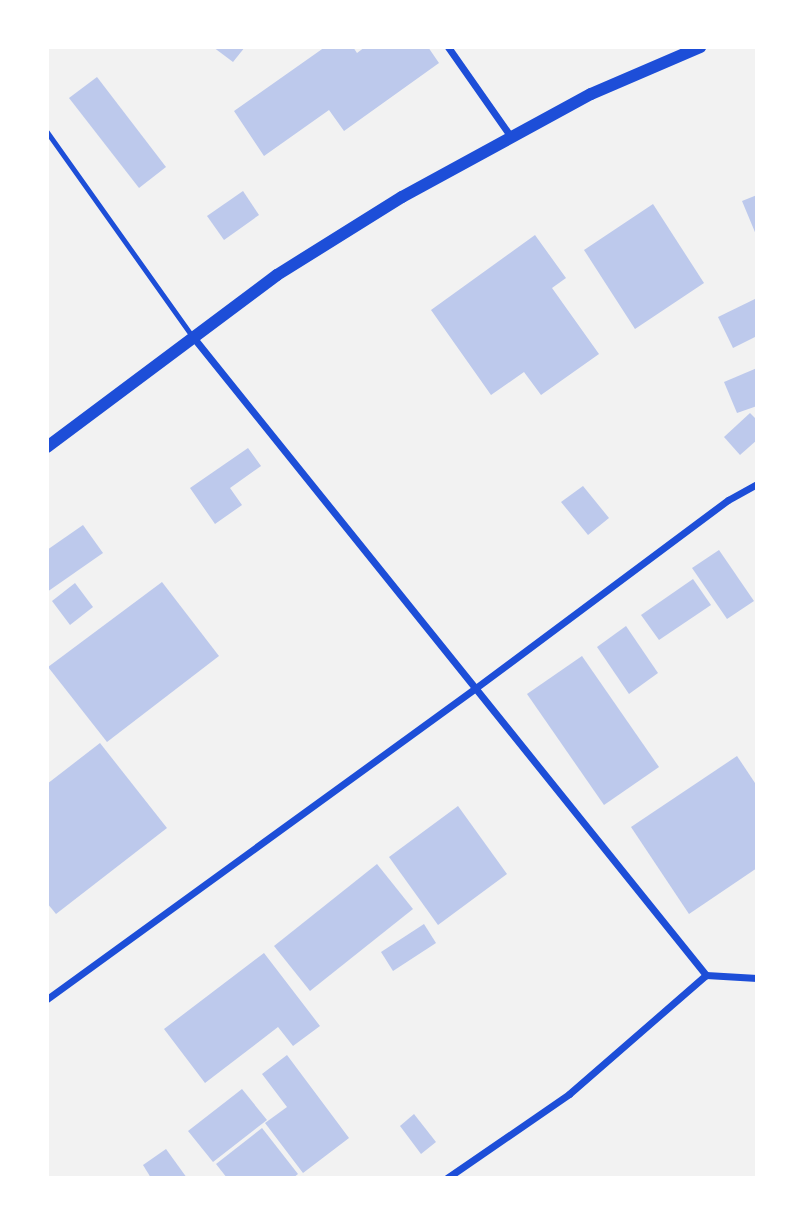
<!DOCTYPE html>
<html>
<head>
<meta charset="utf-8">
<style>
	body { margin:0 }
	#map { position:relative; width:804px; height:1225px; overflow:hidden; background:#f2f2f2; font-family:Commissioner,sans-serif }
	div>[style] { position:absolute }
	[style*='--x'] { left:calc(var(--x)*1px); top:calc(var(--y)*1px); width:calc(var(--w)*1px); rotate:calc(var(--a)*1deg) }
	.building>* { inset:0; background:#bdc9ec }
	.service>* { height:5px; margin:-2.5px; padding:0 2.5px; transform-origin:2.5px; border-radius:2.5px; background:#1d4ed8 }
	.minor>* { height:7px; margin:-3.5px; padding:0 3.5px; transform-origin:3.5px; border-radius:3.5px; background:#1d4ed8 }
	.tertiary>* { height:12px; margin:-6px; padding:0 6px; transform-origin:6px; border-radius:6px; background:#1d4ed8 }
	span { translate:-50% -50%; white-space:nowrap; text-align:center; line-height:1.15; -webkit-text-stroke:7px #fff; paint-order:stroke }
	.frame { position:absolute; inset:0; border:49px solid #fff; pointer-events:none }
</style>
</head>
<body>
<div id="map">
	<div class="building">
		<div style="clip-path:polygon(213px 47px,245px 47px,233px 62px)"></div>
		<div style="clip-path:polygon(325px 47px,353px 47px,357px 53px,365px 47px,428px 47px,439px 63px,344px 131px,329px 110px,264px 156px,234px 111px)"></div>
		<div style="clip-path:polygon(97px 77px,166px 167px,139px 188px,69px 98px)"></div>
		<div style="clip-path:polygon(243px 191px,259px 215px,224px 240px,207px 216px)"></div>
		<div style="clip-path:polygon(757px 195px,757px 237px,742px 201px)"></div>
		<div style="clip-path:polygon(653px 204px,704px 283px,635px 329px,584px 250px)"></div>
		<div style="clip-path:polygon(535px 235px,566px 278px,552px 288px,599px 354px,541px 395px,524px 372px,491px 395px,431px 310px)"></div>
		<div style="clip-path:polygon(757px 298px,757px 336px,733px 348px,718px 317px)"></div>
		<div style="clip-path:polygon(757px 368px,757px 406px,737px 413px,724px 382px)"></div>
		<div style="clip-path:polygon(750px 413px,757px 420px,757px 440px,740px 455px,724px 437px)"></div>
		<div style="clip-path:polygon(248px 448px,261px 466px,230px 488px,242px 505px,215px 524px,190px 488px)"></div>
		<div style="clip-path:polygon(583px 486px,609px 518px,588px 535px,561px 502px)"></div>
		<div style="clip-path:polygon(83px 525px,103px 553px,47px 592px,47px 550px)"></div>
		<div style="clip-path:polygon(719px 550px,754px 601px,727px 619px,692px 568px)"></div>
		<div style="clip-path:polygon(693px 579px,711px 605px,659px 640px,641px 615px)"></div>
		<div style="clip-path:polygon(162px 582px,219px 656px,107px 742px,48px 667px)"></div>
		<div style="clip-path:polygon(75px 583px,93px 607px,70px 625px,52px 601px)"></div>
		<div style="clip-path:polygon(626px 626px,658px 673px,629px 694px,597px 647px)"></div>
		<div style="clip-path:polygon(582px 656px,659px 767px,604px 805px,527px 694px)"></div>
		<div style="clip-path:polygon(100px 743px,167px 828px,56px 914px,47px 903px,47px 784px)"></div>
		<div style="clip-path:polygon(737px 756px,757px 786px,757px 868px,689px 914px,631px 827px)"></div>
		<div style="clip-path:polygon(458px 806px,507px 874px,438px 925px,389px 857px)"></div>
		<div style="clip-path:polygon(377px 864px,413px 909px,310px 991px,274px 946px)"></div>
		<div style="clip-path:polygon(424px 924px,436px 943px,393px 971px,381px 952px)"></div>
		<div style="clip-path:polygon(264px 953px,320px 1026px,293px 1046px,278px 1027px,205px 1083px,164px 1029px)"></div>
		<div style="clip-path:polygon(287px 1055px,349px 1138px,303px 1173px,265px 1123px,287px 1107px,262px 1074px)"></div>
		<div style="clip-path:polygon(242px 1089px,267px 1120px,213px 1162px,188px 1131px)"></div>
		<div style="clip-path:polygon(414px 1114px,436px 1142px,421px 1154px,400px 1126px)"></div>
		<div style="clip-path:polygon(262px 1128px,298px 1174px,293px 1178px,227px 1178px,216px 1164px)"></div>
		<div style="clip-path:polygon(166px 1149px,187px 1178px,151px 1178px,143px 1165px)"></div>
	</div>
	<div class="service">
		<div style="--x:47;--y:132;--w:250;--a:54.6"></div>
	</div>
	<div class="minor">
		<div style="--x:448;--y:47;--w:110;--a:55"></div>
		<div style="--x:193;--y:337;--w:819;--a:51.2"></div>
		<div style="--x:47;--y:999;--w:531;--a:-35.96"></div>
		<div style="--x:477;--y:687;--w:313;--a:-36.7"></div>
		<div style="--x:728;--y:500;--w:33;--a:-29"></div>
		<div style="--x:447;--y:1178;--w:148;--a:-34.5"></div>
		<div style="--x:569;--y:1094;--w:181;--a:-41"></div>
		<div style="--x:706;--y:975;--w:51;--a:3.4"></div>
	</div>
	<div class="tertiary">
		<div style="--x:47;--y:447;--w:287;--a:-36.8"></div>
		<div style="--x:277;--y:275;--w:147;--a:-32"></div>
		<div style="--x:402;--y:197;--w:215;--a:-28.6"></div>
		<div style="--x:591;--y:94;--w:119;--a:-23.3"></div>
	</div>
	<div class="frame"></div>
</div>
</body>
</html>
